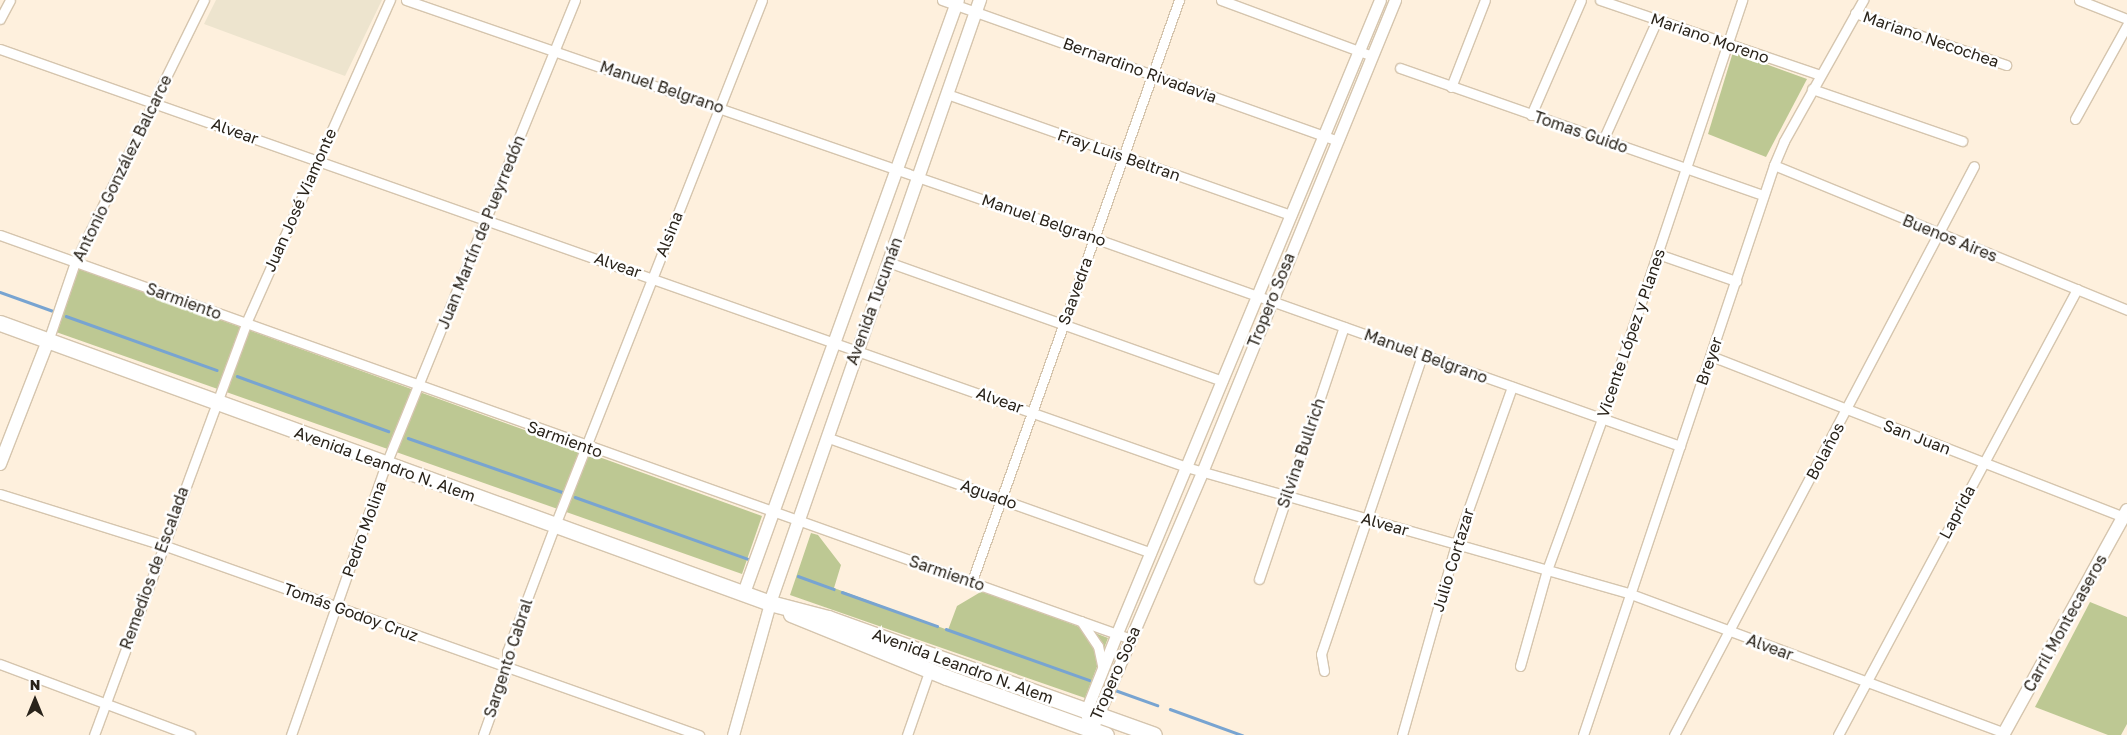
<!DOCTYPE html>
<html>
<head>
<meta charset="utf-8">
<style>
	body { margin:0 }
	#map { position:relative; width:2127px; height:735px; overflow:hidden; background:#fef0dd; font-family:"Golos Text",sans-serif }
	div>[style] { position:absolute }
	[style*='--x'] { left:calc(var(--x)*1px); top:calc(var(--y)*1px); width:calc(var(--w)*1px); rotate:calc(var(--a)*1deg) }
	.education>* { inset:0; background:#ede4ce }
	.green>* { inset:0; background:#bdc893 }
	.stream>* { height:2.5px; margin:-1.25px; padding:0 1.25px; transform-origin:1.25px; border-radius:1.25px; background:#78a4d1 }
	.roads { filter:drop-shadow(1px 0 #d5c5ae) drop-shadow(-1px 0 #d5c5ae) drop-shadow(0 1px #d5c5ae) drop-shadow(0 -1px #d5c5ae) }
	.minor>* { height:9px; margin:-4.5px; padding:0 4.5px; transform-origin:4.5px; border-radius:4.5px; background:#fff }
	.tertiary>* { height:11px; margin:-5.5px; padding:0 5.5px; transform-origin:5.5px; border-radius:5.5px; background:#fff }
	.secondary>* { height:12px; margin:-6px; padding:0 6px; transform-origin:6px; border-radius:6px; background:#fff }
	.primary>* { height:15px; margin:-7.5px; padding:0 7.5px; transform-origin:7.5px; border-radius:7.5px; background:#fff }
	span { translate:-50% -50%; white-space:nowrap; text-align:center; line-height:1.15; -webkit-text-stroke:5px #fff; paint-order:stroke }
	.street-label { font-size:16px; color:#29231a }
	.north { position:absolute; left:10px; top:675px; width:50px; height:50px; -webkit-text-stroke:4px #fff; paint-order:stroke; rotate:0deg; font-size:14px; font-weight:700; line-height:20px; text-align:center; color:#29231a }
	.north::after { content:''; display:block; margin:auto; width:18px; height:22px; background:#29231a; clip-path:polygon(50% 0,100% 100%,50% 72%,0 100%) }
</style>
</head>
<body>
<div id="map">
	<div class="education">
		<div style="clip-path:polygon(216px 0,382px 0,345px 76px,204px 24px)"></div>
	</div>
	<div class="green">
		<div style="clip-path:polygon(1733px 52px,1807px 79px,1766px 157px,1708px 134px)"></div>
		<div style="clip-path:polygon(77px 268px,762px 516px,742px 574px,56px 332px)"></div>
		<div style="clip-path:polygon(811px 533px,818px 535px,841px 565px,834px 588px,948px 630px,957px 606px,984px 590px,1108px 638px,1085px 698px,790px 595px)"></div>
		<div style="clip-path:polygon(2090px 602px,2127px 617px,2127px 724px,2121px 735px,2108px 735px,2035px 707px)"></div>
	</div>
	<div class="stream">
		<div style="--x:0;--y:292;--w:56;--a:19.7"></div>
		<div style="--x:66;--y:316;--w:160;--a:19.7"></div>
		<div style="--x:237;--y:376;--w:161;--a:20"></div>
		<div style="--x:408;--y:438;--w:166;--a:19.3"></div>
		<div style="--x:575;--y:497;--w:187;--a:19.7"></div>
		<div style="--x:798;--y:576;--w:38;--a:20"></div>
		<div style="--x:842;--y:592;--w:101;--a:19.7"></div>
		<div style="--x:946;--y:629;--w:152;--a:19.6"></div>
		<div style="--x:1115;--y:690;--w:45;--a:19.7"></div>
		<div style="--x:1170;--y:709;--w:77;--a:19.9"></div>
	</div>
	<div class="roads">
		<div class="minor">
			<div style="--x:406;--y:0;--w:728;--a:19.08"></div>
			<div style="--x:1094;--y:238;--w:622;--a:19.54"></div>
			<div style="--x:942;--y:0;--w:419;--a:19.6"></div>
			<div style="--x:1221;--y:0;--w:161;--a:20.3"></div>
			<div style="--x:1600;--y:0;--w:232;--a:18.8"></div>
			<div style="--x:2079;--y:0;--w:52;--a:21.6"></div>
			<div style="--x:1855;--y:13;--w:160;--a:19"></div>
			<div style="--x:0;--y:19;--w:21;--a:-62"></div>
			<div style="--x:0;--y:49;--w:1258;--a:19.41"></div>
			<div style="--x:1186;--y:467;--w:463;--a:15.9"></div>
			<div style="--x:1631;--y:594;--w:398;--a:20.4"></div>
			<div style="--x:1400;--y:68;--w:385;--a:19.3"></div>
			<div style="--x:1451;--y:87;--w:93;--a:-68.7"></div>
			<div style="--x:1812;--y:89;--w:159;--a:19.1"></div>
			<div style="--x:947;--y:94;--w:365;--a:19.4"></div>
			<div style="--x:1531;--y:115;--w:125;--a:-66.5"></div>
			<div style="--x:2075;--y:119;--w:107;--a:-61"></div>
			<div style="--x:1603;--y:140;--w:132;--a:-65.8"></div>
			<div style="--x:1774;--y:165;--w:382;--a:22.3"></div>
			<div style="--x:0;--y:235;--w:1201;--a:19.66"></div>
			<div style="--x:1658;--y:254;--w:83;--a:19.1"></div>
			<div style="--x:888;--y:262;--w:355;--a:19.6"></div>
			<div style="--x:48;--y:341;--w:83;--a:-71.1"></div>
			<div style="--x:75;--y:262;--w:292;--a:-63.8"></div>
			<div style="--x:1711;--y:356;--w:442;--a:21.3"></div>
			<div style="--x:826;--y:437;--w:345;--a:19.6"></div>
			<div style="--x:0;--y:494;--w:171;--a:17.4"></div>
			<div style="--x:163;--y:545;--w:569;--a:19.52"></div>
			<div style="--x:1259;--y:579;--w:266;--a:-71.4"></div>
			<div style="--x:972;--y:581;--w:617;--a:-70.39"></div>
			<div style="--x:1081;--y:621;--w:30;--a:56"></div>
			<div style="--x:1098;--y:646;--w:24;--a:78"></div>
			<div style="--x:0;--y:664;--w:203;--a:20.5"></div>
			<div style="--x:1520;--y:666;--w:100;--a:-74.3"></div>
			<div style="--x:1547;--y:570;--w:161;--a:-70"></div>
			<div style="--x:1602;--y:419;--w:442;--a:-71.5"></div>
			<div style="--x:1324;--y:671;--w:17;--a:-100"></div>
			<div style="--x:1321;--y:654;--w:316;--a:-71.3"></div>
			<div style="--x:94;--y:735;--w:439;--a:-69.7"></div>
			<div style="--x:246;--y:323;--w:354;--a:-66"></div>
			<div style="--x:291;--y:735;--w:287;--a:-70.7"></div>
			<div style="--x:386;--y:464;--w:501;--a:-67.84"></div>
			<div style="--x:483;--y:735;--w:71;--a:-70.3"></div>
			<div style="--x:507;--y:668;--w:16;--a:-90"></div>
			<div style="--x:507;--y:652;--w:136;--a:-69.3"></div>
			<div style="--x:555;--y:525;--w:564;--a:-68.48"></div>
			<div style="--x:907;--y:735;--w:70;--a:-70.8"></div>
			<div style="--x:1402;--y:735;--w:198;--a:-74.2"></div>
			<div style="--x:1456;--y:544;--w:167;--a:-70.4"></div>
			<div style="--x:1583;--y:735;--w:601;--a:-71.47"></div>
			<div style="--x:1774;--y:165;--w:26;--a:-67"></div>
			<div style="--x:1784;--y:141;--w:162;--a:-60.7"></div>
			<div style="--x:1674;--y:735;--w:643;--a:-62.2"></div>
			<div style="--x:1838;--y:735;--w:506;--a:-61.81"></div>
		</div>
		<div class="tertiary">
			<div style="--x:1087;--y:717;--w:6;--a:-99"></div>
			<div style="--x:1086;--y:711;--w:84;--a:-68.3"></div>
			<div style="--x:1117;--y:633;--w:685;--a:-67.44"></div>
			<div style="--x:1095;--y:722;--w:272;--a:-66.8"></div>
			<div style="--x:1202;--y:472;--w:510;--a:-67.76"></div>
			<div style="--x:733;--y:735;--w:137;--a:-74.3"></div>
		</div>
		<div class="secondary">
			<div style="--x:0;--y:464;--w:132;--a:-68.7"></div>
			<div style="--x:744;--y:593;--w:630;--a:-70.16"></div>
			<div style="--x:770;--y:603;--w:639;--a:-70.8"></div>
			<div style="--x:2003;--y:735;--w:257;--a:-61.1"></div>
		</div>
		<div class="primary">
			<div style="--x:0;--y:323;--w:819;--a:19.98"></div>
			<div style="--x:770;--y:603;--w:60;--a:14.5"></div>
			<div style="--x:828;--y:618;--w:346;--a:19.7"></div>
			<div style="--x:791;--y:614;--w:167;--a:22.1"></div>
			<div style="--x:946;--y:677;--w:170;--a:19.9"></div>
		</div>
	</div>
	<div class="street-label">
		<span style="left:1710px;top:38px;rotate:19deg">Mariano Moreno</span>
		<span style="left:1931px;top:39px;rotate:19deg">Mariano Necochea</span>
		<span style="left:1140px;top:70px;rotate:20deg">Bernardino Rivadavia</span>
		<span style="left:662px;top:87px;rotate:19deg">Manuel Belgrano</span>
		<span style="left:235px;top:131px;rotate:20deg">Alvear</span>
		<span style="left:1581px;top:132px;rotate:19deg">Tomas Guido</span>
		<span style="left:1119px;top:155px;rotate:19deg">Fray Luis Beltran</span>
		<span style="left:122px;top:168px;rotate:-64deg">Antonio González Balcarce</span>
		<span style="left:300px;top:200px;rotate:-66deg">Juan José Viamonte</span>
		<span style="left:1044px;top:220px;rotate:19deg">Manuel Belgrano</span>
		<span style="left:481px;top:232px;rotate:-68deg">Juan Martín de Pueyrredón</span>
		<span style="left:669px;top:234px;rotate:-68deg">Alsina</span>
		<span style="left:1950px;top:238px;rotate:22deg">Buenos Aires</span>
		<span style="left:618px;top:265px;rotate:19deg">Alvear</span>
		<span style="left:1075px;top:291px;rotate:-70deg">Saavedra</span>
		<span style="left:1271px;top:300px;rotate:-68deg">Tropero Sosa</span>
		<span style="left:184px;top:301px;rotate:20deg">Sarmiento</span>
		<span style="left:874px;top:301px;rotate:-70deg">Avenida Tucumán</span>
		<span style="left:1631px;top:333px;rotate:-71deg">Vicente López y Planes</span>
		<span style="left:1426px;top:356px;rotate:20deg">Manuel Belgrano</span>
		<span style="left:1709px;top:361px;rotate:-71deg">Breyer</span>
		<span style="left:1000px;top:400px;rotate:20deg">Alvear</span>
		<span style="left:1917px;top:437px;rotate:21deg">San Juan</span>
		<span style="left:565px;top:439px;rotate:20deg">Sarmiento</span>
		<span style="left:1825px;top:451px;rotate:-62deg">Bolaños</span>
		<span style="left:1301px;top:453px;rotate:-71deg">Silvina Bullrich</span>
		<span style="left:385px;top:464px;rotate:20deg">Avenida Leandro N. Alem</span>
		<span style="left:989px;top:494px;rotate:20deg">Aguado</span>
		<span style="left:1957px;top:512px;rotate:-62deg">Laprida</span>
		<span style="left:1385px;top:524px;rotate:16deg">Alvear</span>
		<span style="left:364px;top:529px;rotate:-70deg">Pedro Molina</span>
		<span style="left:1453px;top:560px;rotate:-73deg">Julio Cortazar</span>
		<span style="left:154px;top:568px;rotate:-70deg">Remedios de Escalada</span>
		<span style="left:947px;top:573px;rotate:19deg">Sarmiento</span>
		<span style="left:351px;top:612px;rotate:20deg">Tomás Godoy Cruz</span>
		<span style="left:2065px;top:623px;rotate:-61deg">Carril Montecaseros</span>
		<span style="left:1770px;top:647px;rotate:20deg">Alvear</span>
		<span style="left:508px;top:658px;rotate:-72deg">Sargento Cabral</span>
		<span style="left:963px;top:666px;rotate:20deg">Avenida Leandro N. Alem</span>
		<span style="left:1115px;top:673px;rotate:-66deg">Tropero Sosa</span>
	</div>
	<div class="north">N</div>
</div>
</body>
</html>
